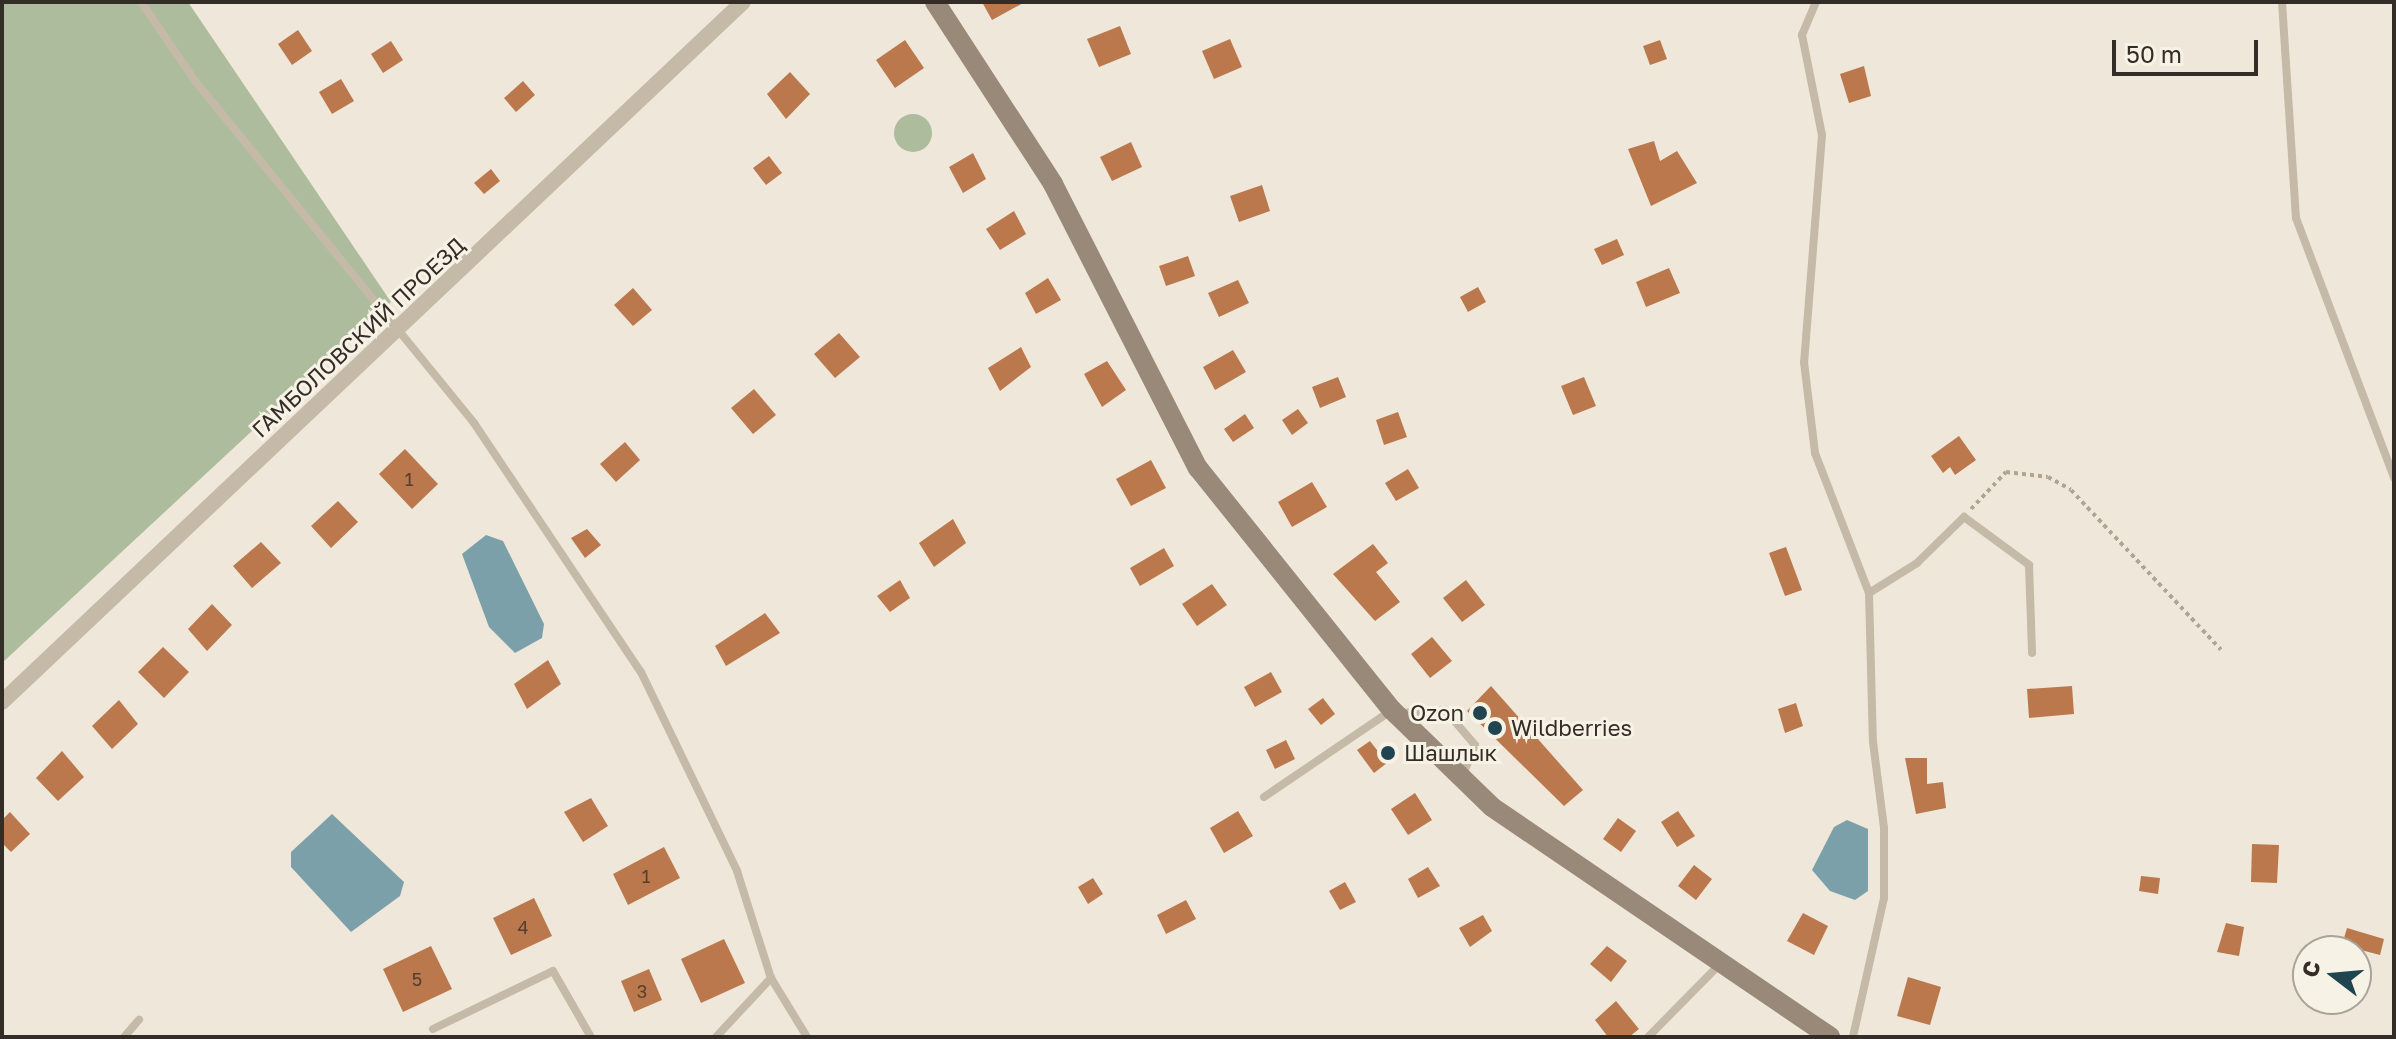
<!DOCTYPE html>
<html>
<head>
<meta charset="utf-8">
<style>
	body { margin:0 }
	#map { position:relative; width:2396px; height:1039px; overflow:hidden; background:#efe8da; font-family:"Golos Text",sans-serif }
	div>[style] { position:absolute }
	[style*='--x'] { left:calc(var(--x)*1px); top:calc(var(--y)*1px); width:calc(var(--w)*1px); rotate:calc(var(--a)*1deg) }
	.green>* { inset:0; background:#acbc9c }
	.round { border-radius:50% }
	.water>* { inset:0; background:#7ca0a9 }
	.building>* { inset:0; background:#ba784c }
	.path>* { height:4px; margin-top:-2px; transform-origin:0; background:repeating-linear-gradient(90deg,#b1a492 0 4px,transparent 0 8px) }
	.service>* { height:8px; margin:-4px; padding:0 4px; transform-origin:4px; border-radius:4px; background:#c5baa7 }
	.minor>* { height:16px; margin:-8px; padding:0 8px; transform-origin:8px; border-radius:8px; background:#c5baa7 }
	.secondary>* { height:20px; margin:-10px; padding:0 10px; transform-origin:10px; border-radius:10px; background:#998979 }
	.dots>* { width:22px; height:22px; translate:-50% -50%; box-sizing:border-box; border:4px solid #f7f2e6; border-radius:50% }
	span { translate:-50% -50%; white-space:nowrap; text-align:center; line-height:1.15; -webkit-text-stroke:6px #f7f2e6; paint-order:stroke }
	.number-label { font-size:18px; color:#553f30 }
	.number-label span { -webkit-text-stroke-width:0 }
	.street-label { font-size:22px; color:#332c27 }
	.poi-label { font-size:22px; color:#332c27 }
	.right { translate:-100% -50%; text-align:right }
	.left { translate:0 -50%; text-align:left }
	.frame { position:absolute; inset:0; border:4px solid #332c27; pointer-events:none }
	.north { position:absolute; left:2292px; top:935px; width:80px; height:80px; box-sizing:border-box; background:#f7f2e6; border:2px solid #a9a39a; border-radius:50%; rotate:286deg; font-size:22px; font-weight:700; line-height:32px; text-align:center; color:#332c27 }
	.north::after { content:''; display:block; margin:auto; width:28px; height:36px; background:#214550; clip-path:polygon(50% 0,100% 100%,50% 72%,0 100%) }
	.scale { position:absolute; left:2112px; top:40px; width:146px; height:36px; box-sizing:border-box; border:4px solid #332c27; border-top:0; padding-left:10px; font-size:24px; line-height:28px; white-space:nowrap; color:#332c27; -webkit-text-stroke:6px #f7f2e6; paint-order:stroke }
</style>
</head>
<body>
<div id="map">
	<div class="green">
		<div style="clip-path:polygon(2px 2px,188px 2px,391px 302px,2px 663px)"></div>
		<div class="round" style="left:894px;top:114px;width:38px;height:38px"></div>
	</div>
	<div class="water">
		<div style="clip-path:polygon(486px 535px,503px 541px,544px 624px,542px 638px,515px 653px,489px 627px,462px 554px)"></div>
		<div style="clip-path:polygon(332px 814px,404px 882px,400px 896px,351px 932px,291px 867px,291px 852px)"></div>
		<div style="clip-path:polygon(1847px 820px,1868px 829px,1868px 891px,1855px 900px,1830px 891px,1812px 870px,1834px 827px)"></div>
	</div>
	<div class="building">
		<div style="clip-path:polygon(982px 2px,1025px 2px,992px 20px)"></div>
		<div style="clip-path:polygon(1120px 26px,1131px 54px,1099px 67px,1087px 39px)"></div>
		<div style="clip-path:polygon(298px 30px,312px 51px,292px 65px,278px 44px)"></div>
		<div style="clip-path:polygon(1230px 39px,1242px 67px,1214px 79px,1202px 51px)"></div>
		<div style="clip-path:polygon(905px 40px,924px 68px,895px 88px,876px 60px)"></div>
		<div style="clip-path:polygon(1660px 40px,1667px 59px,1650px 65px,1643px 46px)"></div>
		<div style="clip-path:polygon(391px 41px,403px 60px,383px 73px,371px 54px)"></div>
		<div style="clip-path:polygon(1864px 66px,1871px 96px,1849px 103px,1840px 74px)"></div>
		<div style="clip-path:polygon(790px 72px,810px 94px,786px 119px,767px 94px)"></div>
		<div style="clip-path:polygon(341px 79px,354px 101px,332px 114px,319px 92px)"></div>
		<div style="clip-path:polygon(523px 81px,535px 95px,516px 112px,504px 98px)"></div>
		<div style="clip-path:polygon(1654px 141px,1660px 161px,1677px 151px,1697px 183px,1651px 206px,1628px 149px)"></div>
		<div style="clip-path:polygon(1131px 142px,1142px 167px,1112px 181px,1100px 157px)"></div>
		<div style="clip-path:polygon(973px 153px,986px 179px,963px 193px,949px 167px)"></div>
		<div style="clip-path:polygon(769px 156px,782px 173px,766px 185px,753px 168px)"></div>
		<div style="clip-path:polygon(491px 169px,500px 181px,484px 194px,474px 183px)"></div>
		<div style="clip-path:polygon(1262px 185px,1270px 211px,1239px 222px,1230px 196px)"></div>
		<div style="clip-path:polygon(1014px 211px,1026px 234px,1000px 250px,986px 229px)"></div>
		<div style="clip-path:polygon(1617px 239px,1624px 255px,1602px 265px,1594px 249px)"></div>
		<div style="clip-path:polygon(1188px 256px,1195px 276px,1166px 286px,1159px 266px)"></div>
		<div style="clip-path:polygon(1669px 268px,1680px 293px,1646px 307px,1636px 282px)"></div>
		<div style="clip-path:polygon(1048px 278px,1061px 300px,1036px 314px,1025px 293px)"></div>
		<div style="clip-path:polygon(1238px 280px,1249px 303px,1219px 317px,1208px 293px)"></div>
		<div style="clip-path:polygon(1478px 287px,1486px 302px,1468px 312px,1460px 297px)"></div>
		<div style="clip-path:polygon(633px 288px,652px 310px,633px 326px,614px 305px)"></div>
		<div style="clip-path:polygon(839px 333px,860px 357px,835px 378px,814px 354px)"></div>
		<div style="clip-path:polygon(1021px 347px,1031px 367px,1000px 391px,988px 368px)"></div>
		<div style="clip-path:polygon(1233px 350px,1246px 372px,1215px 390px,1203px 367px)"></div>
		<div style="clip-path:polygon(1107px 361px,1126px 390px,1102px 407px,1084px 374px)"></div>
		<div style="clip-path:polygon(1338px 377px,1346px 397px,1320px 408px,1312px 387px)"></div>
		<div style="clip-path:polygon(1584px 377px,1596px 406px,1573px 415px,1561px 386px)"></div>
		<div style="clip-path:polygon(754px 389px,776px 415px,753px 434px,731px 408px)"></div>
		<div style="clip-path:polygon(1298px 409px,1308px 423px,1292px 435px,1282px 420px)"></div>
		<div style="clip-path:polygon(1398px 412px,1407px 437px,1384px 445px,1376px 420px)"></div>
		<div style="clip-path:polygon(1245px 414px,1254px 428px,1233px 442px,1224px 429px)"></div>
		<div style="clip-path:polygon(1959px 436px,1976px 460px,1955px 475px,1950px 467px,1943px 473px,1931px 456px)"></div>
		<div style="clip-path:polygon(625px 442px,640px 460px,616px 482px,600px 464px)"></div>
		<div style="clip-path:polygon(405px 449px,438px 484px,412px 509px,379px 474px)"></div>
		<div style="clip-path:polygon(1151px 460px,1166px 488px,1131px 506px,1116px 479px)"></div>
		<div style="clip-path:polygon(1408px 469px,1419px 488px,1396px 501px,1385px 483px)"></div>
		<div style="clip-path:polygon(1312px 482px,1327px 507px,1292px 527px,1278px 502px)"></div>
		<div style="clip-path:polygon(338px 501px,358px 522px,331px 548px,311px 526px)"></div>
		<div style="clip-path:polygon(953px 519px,966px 543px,934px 567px,919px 543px)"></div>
		<div style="clip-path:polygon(587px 529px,601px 545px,585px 558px,571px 538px)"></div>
		<div style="clip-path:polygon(261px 542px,281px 563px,252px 588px,233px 566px)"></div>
		<div style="clip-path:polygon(1373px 544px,1388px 563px,1376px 572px,1400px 602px,1375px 621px,1333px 574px)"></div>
		<div style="clip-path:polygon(1786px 547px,1802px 590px,1785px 596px,1769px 553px)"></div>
		<div style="clip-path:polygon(1164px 548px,1174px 566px,1140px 586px,1130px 568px)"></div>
		<div style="clip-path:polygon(900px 580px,910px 598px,890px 612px,877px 596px)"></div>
		<div style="clip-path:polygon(1466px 580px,1485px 605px,1462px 622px,1443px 598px)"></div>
		<div style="clip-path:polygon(1212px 584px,1227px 605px,1197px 626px,1182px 604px)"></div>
		<div style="clip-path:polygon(212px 604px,232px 625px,207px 651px,188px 629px)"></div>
		<div style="clip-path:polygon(765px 613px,780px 633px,726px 666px,715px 646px)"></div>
		<div style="clip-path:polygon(1432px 637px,1452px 661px,1430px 678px,1411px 654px)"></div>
		<div style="clip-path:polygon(163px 647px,189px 672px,164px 698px,138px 672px)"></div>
		<div style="clip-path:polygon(548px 660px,561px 684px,527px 709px,514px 684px)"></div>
		<div style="clip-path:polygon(1271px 672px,1282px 692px,1255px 707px,1244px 687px)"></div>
		<div style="clip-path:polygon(1491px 686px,1583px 790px,1564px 806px,1467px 711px)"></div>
		<div style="clip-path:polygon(2072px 686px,2074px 714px,2029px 718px,2027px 689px)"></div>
		<div style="clip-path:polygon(1323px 698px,1335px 714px,1321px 725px,1308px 709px)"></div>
		<div style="clip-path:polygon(119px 700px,138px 724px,112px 749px,92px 726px)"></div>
		<div style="clip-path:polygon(1796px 703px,1803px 726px,1785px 733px,1778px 709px)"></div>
		<div style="clip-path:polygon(1286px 740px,1295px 759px,1275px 769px,1266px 750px)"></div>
		<div style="clip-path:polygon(1370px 741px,1387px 763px,1374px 773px,1357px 750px)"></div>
		<div style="clip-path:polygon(62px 751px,84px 777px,58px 801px,36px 778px)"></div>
		<div style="clip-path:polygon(1905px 758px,1927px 758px,1927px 784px,1943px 782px,1946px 808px,1916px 814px)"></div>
		<div style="clip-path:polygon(1415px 793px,1432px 820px,1408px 835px,1391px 809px)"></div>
		<div style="clip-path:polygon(591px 798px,608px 826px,583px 842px,564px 812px)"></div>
		<div style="clip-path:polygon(1238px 811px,1253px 836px,1224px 853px,1210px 828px)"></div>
		<div style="clip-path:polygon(1678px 811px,1695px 836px,1677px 847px,1661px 822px)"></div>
		<div style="clip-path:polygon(10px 812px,30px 834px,11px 852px,2px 843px,2px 820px)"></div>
		<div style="clip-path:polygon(1618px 818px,1636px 831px,1621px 852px,1603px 839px)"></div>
		<div style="clip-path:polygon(2252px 844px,2279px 845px,2277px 883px,2251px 882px)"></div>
		<div style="clip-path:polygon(664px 847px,680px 878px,628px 905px,613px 874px)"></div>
		<div style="clip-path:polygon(1694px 865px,1712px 879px,1696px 900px,1678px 886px)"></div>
		<div style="clip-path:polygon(1428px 867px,1440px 886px,1418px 898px,1408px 879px)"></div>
		<div style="clip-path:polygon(2141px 876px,2160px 878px,2158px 894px,2139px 891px)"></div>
		<div style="clip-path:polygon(1093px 878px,1103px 894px,1088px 904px,1078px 887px)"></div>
		<div style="clip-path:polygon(1345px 882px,1356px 902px,1340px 910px,1329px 891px)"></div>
		<div style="clip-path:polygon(534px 898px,552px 936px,511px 955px,493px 918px)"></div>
		<div style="clip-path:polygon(1186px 900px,1196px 919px,1166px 934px,1157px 915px)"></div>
		<div style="clip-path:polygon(1803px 913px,1828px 926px,1814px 955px,1787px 941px)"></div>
		<div style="clip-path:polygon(1483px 915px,1492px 931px,1470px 947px,1459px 928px)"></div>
		<div style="clip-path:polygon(2226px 923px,2244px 927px,2239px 956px,2217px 952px)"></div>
		<div style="clip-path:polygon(2347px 928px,2384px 939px,2380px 955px,2342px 945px)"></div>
		<div style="clip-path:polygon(724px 939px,745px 983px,701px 1003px,681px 959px)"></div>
		<div style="clip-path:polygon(431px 946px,452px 989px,403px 1012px,383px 969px)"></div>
		<div style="clip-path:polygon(1607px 946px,1627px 961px,1611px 982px,1590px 964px)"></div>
		<div style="clip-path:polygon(649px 969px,662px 1000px,634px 1012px,621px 981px)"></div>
		<div style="clip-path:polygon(1908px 977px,1941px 987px,1930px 1025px,1897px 1016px)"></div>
		<div style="clip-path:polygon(1616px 1001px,1639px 1029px,1629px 1037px,1608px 1037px,1595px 1020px)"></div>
	</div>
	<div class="path">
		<div style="--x:1971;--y:509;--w:51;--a:-46.6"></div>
		<div style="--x:2006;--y:472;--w:42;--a:6.8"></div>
		<div style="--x:2048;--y:477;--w:26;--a:29"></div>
		<div style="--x:2071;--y:490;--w:219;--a:46.8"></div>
	</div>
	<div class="service">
		<div style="--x:141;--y:2;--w:97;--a:55.5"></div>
		<div style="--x:196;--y:82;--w:440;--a:50.8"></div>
		<div style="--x:474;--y:423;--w:300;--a:56.2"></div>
		<div style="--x:641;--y:672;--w:221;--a:64.2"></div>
		<div style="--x:737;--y:871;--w:112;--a:72.4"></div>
		<div style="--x:1816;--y:2;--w:36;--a:113"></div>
		<div style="--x:1802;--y:35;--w:102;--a:78.7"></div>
		<div style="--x:1822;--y:135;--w:228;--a:94.5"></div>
		<div style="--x:1804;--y:362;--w:92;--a:83.1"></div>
		<div style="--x:1815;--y:453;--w:150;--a:68.9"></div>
		<div style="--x:1869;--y:593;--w:149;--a:88.5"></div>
		<div style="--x:1873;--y:742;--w:87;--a:82.7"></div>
		<div style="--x:1884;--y:828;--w:70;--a:90"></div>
		<div style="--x:1884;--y:898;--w:142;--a:102.6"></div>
		<div style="--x:2282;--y:2;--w:216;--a:86.3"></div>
		<div style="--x:2296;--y:218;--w:278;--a:69.3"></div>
		<div style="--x:1869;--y:593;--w:57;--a:-32"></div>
		<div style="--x:1917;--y:563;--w:66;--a:-44.4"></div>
		<div style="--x:1964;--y:517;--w:81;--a:36.4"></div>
		<div style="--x:2029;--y:565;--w:88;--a:88"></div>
		<div style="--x:1401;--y:713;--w:44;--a:-3.9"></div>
		<div style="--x:1445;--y:710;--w:46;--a:49.4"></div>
		<div style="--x:1475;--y:745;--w:32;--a:112"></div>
		<div style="--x:1264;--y:797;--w:155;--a:-34.2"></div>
		<div style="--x:433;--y:1029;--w:133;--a:-25.8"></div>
		<div style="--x:553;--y:971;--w:76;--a:60.1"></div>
		<div style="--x:124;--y:1037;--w:23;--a:-49"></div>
		<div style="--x:716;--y:1037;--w:81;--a:-47"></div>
		<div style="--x:771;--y:978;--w:69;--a:58.6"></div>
		<div style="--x:1648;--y:1037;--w:103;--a:-45.4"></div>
	</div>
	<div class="minor">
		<div style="--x:2;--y:702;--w:1019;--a:-43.37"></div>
	</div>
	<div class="secondary">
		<div style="--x:935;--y:2;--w:217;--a:57"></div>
		<div style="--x:1053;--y:184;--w:319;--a:63"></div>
		<div style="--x:1198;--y:468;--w:310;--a:51.3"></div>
		<div style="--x:1392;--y:710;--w:139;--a:44.1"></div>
		<div style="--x:1492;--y:807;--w:409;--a:34.2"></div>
	</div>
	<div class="dots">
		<div style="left:1480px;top:713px;background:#214550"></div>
		<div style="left:1495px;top:728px;background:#214550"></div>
		<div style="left:1388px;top:753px;background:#214550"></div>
	</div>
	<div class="number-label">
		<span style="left:409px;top:479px">1</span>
		<span style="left:646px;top:876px">1</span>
		<span style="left:523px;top:927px">4</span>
		<span style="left:417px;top:979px">5</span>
		<span style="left:642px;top:991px">3</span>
	</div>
	<div class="street-label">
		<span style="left:358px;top:337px;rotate:-43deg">ГАМБОЛОВСКИЙ ПРОЕЗД</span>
	</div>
	<div class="poi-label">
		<span class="right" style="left:1464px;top:713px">Ozon</span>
		<span class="left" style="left:1511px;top:728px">Wildberries</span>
		<span class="left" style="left:1404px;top:753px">Шашлык</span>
	</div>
	<div class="frame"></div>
	<div class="north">С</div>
	<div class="scale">50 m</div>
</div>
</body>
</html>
